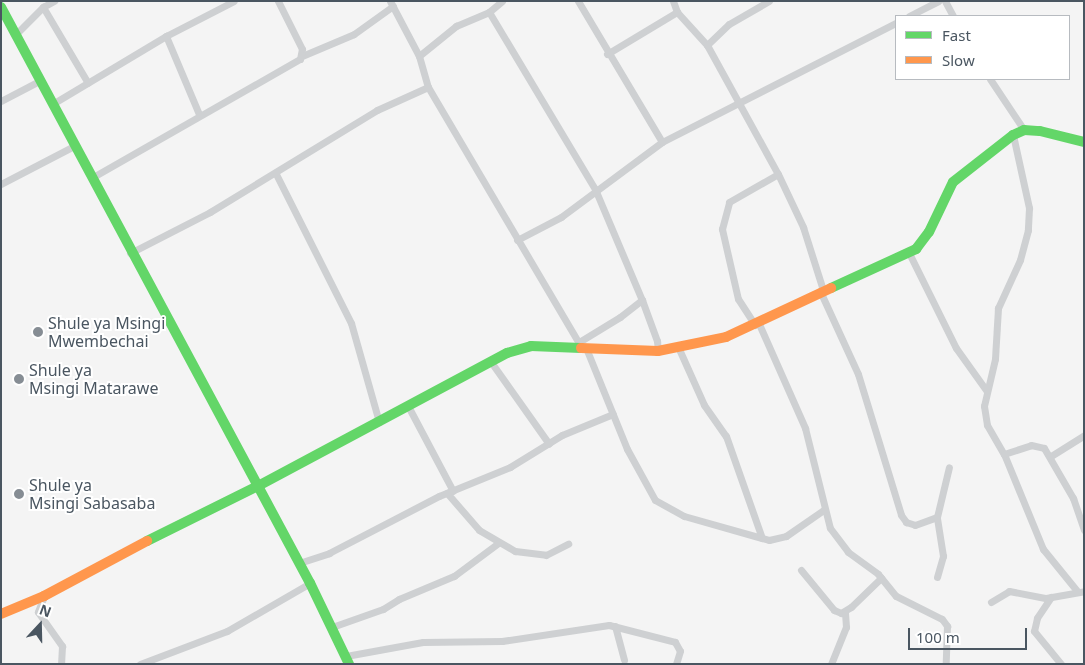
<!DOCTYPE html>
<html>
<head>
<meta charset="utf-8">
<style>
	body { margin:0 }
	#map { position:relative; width:1085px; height:665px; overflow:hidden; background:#f4f4f4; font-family:"Noto Sans",sans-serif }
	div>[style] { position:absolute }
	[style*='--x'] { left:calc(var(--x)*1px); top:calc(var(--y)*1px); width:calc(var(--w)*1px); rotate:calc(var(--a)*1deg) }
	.street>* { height:7px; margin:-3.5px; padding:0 3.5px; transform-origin:3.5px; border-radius:3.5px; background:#ced0d2 }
	.fast>* { height:10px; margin:-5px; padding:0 5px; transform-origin:5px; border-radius:5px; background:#63d668 }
	.slow>* { height:10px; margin:-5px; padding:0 5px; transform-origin:5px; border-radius:5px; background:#ff974d }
	.dots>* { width:14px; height:14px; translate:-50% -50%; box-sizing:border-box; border:2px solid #fff; border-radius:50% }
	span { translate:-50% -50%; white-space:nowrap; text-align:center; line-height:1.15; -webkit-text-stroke:4px #fff; paint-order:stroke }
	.poi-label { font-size:16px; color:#4a5661 }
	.left { translate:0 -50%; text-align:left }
	.frame { position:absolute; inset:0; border:2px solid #4a5661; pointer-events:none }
	.legend { position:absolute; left:895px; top:15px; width:175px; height:65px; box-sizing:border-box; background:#fff; border:1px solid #b7bbc0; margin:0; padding:6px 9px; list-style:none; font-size:15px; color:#4a5661 }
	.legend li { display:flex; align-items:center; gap:10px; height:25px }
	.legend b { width:25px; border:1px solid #b7bbc0 }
	.north { position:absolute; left:15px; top:600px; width:50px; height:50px; -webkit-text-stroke:4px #fff; paint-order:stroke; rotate:21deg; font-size:14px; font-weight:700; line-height:20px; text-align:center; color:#4a5661 }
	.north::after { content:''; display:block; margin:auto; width:18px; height:22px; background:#4a5661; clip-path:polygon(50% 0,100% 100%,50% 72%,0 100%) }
	.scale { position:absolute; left:908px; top:628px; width:119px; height:22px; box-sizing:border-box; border:2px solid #4a5661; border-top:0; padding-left:6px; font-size:15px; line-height:18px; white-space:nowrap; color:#4a5661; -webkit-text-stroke:4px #fff; paint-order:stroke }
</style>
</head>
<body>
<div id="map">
	<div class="street">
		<div style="--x:390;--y:1;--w:62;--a:62.2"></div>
		<div style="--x:419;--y:56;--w:32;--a:74"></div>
		<div style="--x:428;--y:87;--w:303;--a:59.5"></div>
		<div style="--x:578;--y:1;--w:164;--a:59.2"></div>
		<div style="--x:673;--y:1;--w:12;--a:70"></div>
		<div style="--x:677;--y:12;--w:45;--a:47.7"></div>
		<div style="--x:707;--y:45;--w:147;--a:61.2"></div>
		<div style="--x:778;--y:174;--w:59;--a:64.7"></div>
		<div style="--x:803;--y:227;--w:66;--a:72.4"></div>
		<div style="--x:945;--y:1;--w:17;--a:62"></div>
		<div style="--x:43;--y:7;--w:88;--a:59.4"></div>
		<div style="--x:489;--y:12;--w:206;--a:59.1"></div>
		<div style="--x:595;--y:189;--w:121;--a:67.1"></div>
		<div style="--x:642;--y:300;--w:44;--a:69.9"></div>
		<div style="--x:657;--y:341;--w:10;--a:84"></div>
		<div style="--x:909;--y:16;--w:33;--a:-27"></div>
		<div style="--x:17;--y:33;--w:37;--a:-45"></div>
		<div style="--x:43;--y:7;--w:13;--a:-29"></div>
		<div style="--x:166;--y:36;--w:85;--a:67.1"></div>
		<div style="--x:707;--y:45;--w:30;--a:-44"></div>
		<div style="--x:729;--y:24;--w:46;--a:-29.9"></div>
		<div style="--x:607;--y:54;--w:82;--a:-31"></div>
		<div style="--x:302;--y:56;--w:56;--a:-22.9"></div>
		<div style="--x:354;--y:34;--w:48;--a:-35.7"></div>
		<div style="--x:419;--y:56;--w:48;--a:-39"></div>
		<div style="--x:456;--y:26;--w:36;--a:-23"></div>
		<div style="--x:489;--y:12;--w:17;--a:-40"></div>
		<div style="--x:990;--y:79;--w:61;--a:56.3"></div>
		<div style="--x:1;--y:101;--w:45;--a:-27.7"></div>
		<div style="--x:54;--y:103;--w:131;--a:-30.9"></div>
		<div style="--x:166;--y:36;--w:76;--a:-27.2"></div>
		<div style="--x:1013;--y:135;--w:75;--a:77.6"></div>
		<div style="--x:1029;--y:208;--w:22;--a:93"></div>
		<div style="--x:1028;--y:230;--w:31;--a:105"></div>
		<div style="--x:1020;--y:260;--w:53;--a:114.6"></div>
		<div style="--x:998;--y:308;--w:51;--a:93.4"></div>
		<div style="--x:995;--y:359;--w:48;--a:103.2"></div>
		<div style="--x:984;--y:406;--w:19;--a:81"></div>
		<div style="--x:987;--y:425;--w:34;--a:60"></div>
		<div style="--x:1004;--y:454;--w:103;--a:67.7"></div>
		<div style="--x:1043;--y:549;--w:55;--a:50.9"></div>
		<div style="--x:276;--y:174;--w:167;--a:63.3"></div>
		<div style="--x:351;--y:323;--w:103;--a:74.2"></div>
		<div style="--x:93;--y:177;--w:238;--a:-29.7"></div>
		<div style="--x:300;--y:59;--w:10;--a:-79"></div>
		<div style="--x:302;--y:49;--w:54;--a:-116.6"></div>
		<div style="--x:1;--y:184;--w:82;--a:-27.5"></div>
		<div style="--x:517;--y:240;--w:50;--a:-27.6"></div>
		<div style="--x:561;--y:217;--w:126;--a:-36.6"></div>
		<div style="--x:662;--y:142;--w:263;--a:-27"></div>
		<div style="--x:130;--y:253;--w:90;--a:-27.1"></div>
		<div style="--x:210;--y:212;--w:196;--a:-31.4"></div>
		<div style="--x:377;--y:110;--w:56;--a:-24.3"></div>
		<div style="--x:909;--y:253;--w:106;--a:63.7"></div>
		<div style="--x:956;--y:348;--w:52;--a:54.5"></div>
		<div style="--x:820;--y:291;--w:91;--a:65.4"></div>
		<div style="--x:858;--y:374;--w:147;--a:73"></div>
		<div style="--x:901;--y:515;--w:9;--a:54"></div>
		<div style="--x:906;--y:522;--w:9;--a:18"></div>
		<div style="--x:915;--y:525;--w:23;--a:-20"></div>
		<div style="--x:759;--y:324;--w:114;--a:66.1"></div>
		<div style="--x:805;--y:428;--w:103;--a:76"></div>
		<div style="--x:830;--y:528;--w:30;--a:53"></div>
		<div style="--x:848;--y:552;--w:37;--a:36"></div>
		<div style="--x:878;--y:574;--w:28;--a:51"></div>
		<div style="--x:896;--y:596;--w:51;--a:26.6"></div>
		<div style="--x:942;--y:619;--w:9;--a:54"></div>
		<div style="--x:947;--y:626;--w:38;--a:92"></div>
		<div style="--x:755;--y:325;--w:31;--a:-123"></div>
		<div style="--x:738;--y:299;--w:72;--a:-102.9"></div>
		<div style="--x:722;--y:229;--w:28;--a:-75"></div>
		<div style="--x:729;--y:202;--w:56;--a:-29.7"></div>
		<div style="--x:579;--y:342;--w:48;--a:-31.4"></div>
		<div style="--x:620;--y:317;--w:28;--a:-38"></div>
		<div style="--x:586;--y:348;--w:109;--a:67.9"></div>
		<div style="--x:627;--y:449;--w:58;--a:61.2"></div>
		<div style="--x:655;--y:500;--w:33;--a:29"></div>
		<div style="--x:684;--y:516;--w:88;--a:15.8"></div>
		<div style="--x:769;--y:540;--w:17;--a:-13"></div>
		<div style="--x:786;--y:536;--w:47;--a:-34.7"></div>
		<div style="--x:679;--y:349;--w:61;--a:65.9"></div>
		<div style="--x:704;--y:405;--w:38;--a:55"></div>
		<div style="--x:726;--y:436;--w:108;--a:70.6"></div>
		<div style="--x:491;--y:362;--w:100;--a:54.7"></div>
		<div style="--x:408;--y:406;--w:96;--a:62.1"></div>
		<div style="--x:1004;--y:454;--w:28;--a:-18"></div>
		<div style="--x:1031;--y:445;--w:13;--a:13"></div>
		<div style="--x:1044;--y:448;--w:58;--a:59.9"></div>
		<div style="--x:1073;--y:498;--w:34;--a:71"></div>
		<div style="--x:1051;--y:456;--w:39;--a:-32"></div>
		<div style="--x:447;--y:493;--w:49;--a:49.1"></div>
		<div style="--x:479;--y:530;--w:42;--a:30.3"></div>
		<div style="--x:515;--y:551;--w:31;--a:7"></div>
		<div style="--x:546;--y:555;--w:25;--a:-27"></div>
		<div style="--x:299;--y:563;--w:32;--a:-18"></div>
		<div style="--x:329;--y:553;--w:124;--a:-27.4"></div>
		<div style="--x:439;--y:496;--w:77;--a:-22.2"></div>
		<div style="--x:510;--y:467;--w:61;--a:-31.6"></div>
		<div style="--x:562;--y:435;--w:55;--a:-22.4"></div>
		<div style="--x:801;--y:570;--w:52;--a:50.5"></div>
		<div style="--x:834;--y:610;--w:8;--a:23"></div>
		<div style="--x:841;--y:613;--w:12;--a:-31"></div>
		<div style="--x:851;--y:607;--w:42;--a:-44"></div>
		<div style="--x:937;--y:577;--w:22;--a:-74"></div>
		<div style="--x:943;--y:556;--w:39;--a:-99"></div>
		<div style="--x:937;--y:517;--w:51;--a:-76.5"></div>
		<div style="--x:44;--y:596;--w:17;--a:111"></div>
		<div style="--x:38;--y:612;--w:42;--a:54.8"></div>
		<div style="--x:62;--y:646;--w:18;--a:93"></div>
		<div style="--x:1051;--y:597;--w:25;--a:124"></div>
		<div style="--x:1037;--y:618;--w:13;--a:103"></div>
		<div style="--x:1034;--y:631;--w:43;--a:50.7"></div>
		<div style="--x:991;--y:602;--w:21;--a:-31"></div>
		<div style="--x:1009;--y:591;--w:38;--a:11"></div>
		<div style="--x:1046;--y:598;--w:39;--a:-10"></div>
		<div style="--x:615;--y:626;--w:35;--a:75"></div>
		<div style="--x:332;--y:627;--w:54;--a:-19.4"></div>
		<div style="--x:383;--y:609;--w:19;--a:-32"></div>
		<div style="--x:399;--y:599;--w:60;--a:-22.7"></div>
		<div style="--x:454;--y:576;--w:54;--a:-36.7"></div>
		<div style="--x:346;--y:656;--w:78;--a:-10.3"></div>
		<div style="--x:423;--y:642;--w:79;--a:-0.7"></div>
		<div style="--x:502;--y:641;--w:108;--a:-8.5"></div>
		<div style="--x:609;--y:625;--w:68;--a:14.4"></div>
		<div style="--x:675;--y:642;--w:10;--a:61"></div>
		<div style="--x:680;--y:651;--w:14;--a:107"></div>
		<div style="--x:140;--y:664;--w:93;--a:-20.8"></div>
		<div style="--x:227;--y:631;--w:96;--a:-30"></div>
		<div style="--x:831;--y:664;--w:40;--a:-68"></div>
		<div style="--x:846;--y:627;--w:15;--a:-94"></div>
	</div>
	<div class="fast">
		<div style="--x:1;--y:7;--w:654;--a:61.79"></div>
		<div style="--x:310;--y:583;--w:90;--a:64.3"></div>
		<div style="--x:831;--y:288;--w:94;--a:-24.6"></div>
		<div style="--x:916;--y:249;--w:21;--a:-53"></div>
		<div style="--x:929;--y:232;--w:55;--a:-64.4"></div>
		<div style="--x:953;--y:182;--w:76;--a:-38.1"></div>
		<div style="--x:1013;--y:135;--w:12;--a:-24"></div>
		<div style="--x:1024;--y:130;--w:16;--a:4"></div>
		<div style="--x:1040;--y:131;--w:45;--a:14"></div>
		<div style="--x:147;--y:541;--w:122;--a:-26.4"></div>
		<div style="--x:256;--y:487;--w:285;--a:-28.1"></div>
		<div style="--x:507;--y:353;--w:25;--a:-16"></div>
		<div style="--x:531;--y:346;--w:50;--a:2.3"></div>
	</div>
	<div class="slow">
		<div style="--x:581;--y:348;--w:77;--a:2.2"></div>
		<div style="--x:658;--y:351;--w:69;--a:-11.6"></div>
		<div style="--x:726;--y:337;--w:116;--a:-25"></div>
		<div style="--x:1;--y:614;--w:47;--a:-22.7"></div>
		<div style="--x:44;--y:596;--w:117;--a:-28.1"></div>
	</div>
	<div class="dots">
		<div style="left:38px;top:332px;background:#868d94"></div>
		<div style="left:19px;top:379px;background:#868d94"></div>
		<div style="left:19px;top:494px;background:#868d94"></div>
	</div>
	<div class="poi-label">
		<span class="left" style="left:48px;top:332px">Shule ya Msingi<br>Mwembechai</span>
		<span class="left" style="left:29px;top:379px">Shule ya<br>Msingi Matarawe</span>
		<span class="left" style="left:29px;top:494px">Shule ya<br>Msingi Sabasaba</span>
	</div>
	<div class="frame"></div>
	<ul class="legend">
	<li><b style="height:6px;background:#63d668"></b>Fast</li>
	<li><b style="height:6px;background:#ff974d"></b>Slow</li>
	</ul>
	<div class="north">N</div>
	<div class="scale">100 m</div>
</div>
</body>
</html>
